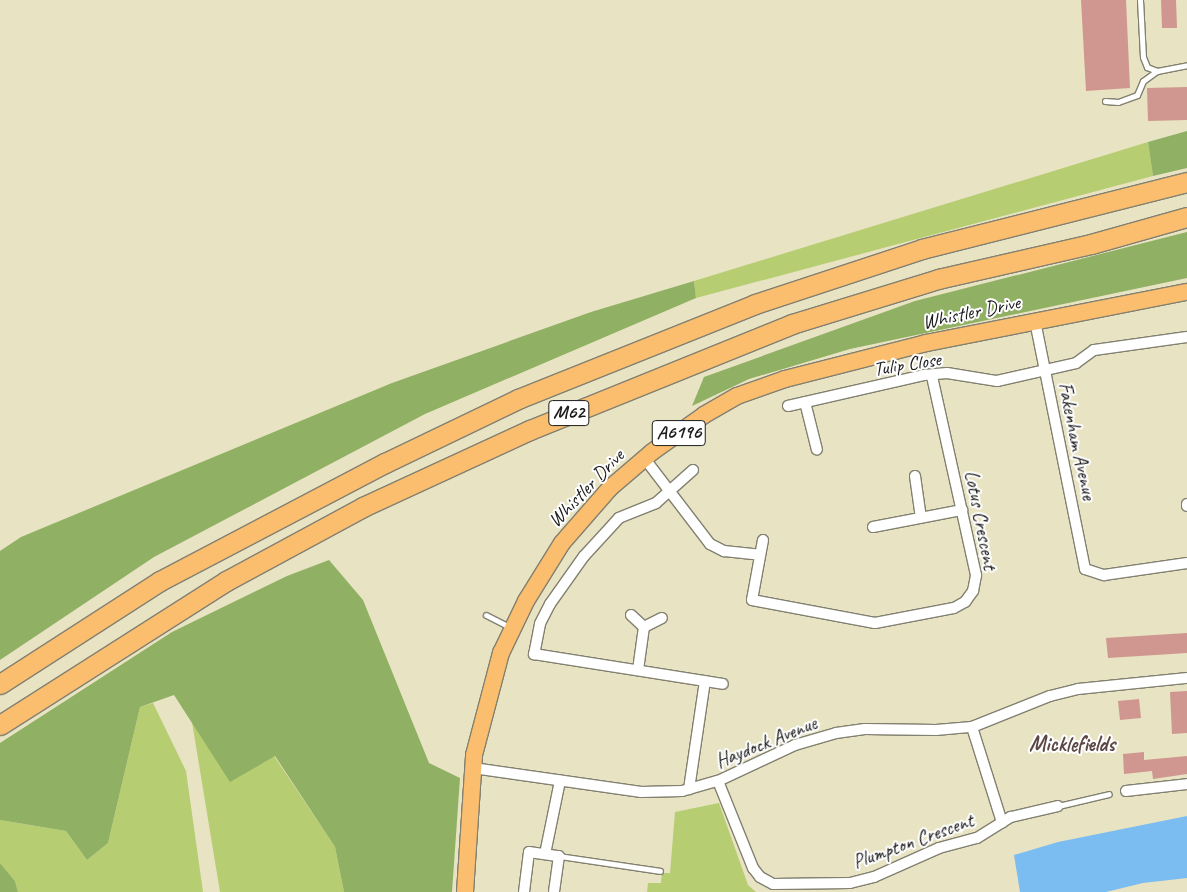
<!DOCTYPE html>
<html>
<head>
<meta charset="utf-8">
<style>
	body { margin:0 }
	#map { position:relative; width:1187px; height:892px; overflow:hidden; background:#e8e3c3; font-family:Caveat,sans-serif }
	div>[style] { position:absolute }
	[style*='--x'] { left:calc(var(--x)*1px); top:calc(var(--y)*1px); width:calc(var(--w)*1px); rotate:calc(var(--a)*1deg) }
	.green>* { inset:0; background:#b6cd72 }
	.forest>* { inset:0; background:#90b064 }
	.water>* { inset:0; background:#7bbdf0 }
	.building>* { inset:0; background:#cf978f }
	.roads { filter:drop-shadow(1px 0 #828070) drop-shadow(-1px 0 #828070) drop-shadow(0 1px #828070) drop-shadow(0 -1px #828070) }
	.service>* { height:5px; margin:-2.5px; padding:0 2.5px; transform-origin:2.5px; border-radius:2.5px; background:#fff }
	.minor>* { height:10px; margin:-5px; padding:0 5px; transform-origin:5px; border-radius:5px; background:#fff }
	.primary>* { height:16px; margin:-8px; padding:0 8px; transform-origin:8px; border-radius:8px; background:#fbbd6e }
	.motorway>* { height:19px; margin:-9.5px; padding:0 9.5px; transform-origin:9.5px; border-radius:9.5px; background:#fbbd6e }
	span { translate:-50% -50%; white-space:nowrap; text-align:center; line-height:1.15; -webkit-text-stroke:4px #fff; paint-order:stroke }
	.shield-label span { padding:1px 4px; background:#fff; border:1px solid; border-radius:4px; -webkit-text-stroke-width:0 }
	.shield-label { font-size:19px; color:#1c1c1c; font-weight:700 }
	.street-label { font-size:20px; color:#1c1c1c }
	.quarter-label { font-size:22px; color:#5b4744; font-weight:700 }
</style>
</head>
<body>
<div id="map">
	<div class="green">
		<div style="clip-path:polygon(1148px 142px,1153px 176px,696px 298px,694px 281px)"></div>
		<div style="clip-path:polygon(153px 703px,186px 771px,203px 892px,18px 892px,15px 881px,0 863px,0 820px,66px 831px,87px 860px,108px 843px,140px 707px)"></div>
		<div style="clip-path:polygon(192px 722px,230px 781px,274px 756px,335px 847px,344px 892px,220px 892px)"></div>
		<div style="clip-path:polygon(719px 803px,748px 885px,756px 892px,647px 892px,648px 883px,661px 883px,662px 873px,670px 873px,675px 812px)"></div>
	</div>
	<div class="forest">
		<div style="clip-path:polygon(1187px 131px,1187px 168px,1153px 176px,1148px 142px)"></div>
		<div style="clip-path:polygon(1187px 232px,1187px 278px,850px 349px,749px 379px,692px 406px,704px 377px,915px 301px)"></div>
		<div style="clip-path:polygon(694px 281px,696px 298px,425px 414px,154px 557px,0 660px,0 551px,21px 537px,392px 383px,591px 312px)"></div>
		<div style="clip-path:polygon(329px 560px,363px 600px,429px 763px,460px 778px,452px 892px,344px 892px,335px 847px,275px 756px,230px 782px,174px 695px,140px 707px,108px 843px,87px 860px,66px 831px,0 820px,0 743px,172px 632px,287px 576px)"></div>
		<div style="clip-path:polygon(0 863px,15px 881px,18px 892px,0 892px)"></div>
	</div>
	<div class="water">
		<div style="clip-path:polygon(1187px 816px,1187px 878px,1143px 883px,1106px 892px,1020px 892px,1014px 855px,1058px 842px)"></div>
	</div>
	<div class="building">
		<div style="clip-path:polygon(1081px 0,1126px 0,1130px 88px,1086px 91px)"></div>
		<div style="clip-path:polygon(1161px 0,1176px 0,1177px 28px,1162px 28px)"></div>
		<div style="clip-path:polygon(1187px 87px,1187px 120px,1148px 121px,1147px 88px)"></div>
		<div style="clip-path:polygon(1187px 633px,1187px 653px,1108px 658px,1106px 638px)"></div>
		<div style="clip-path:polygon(1187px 691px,1187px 733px,1172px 734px,1170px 692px)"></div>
		<div style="clip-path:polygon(1139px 699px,1141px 718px,1120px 720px,1118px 701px)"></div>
		<div style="clip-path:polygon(1144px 752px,1144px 760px,1187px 756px,1187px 774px,1153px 779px,1152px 771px,1124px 774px,1123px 754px)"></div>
	</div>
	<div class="roads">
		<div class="service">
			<div style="--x:1140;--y:0;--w:57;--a:87"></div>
			<div style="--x:1143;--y:57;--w:11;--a:68"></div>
			<div style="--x:1147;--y:67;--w:11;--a:22"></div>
			<div style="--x:1105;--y:101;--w:13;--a:4"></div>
			<div style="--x:1118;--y:102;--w:20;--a:-20"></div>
			<div style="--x:1137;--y:95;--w:15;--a:-67"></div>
			<div style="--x:1143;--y:81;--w:17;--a:-36"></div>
			<div style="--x:1157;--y:71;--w:31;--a:-11"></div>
			<div style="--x:486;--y:615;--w:27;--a:27"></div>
			<div style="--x:1058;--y:806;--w:52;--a:-13.2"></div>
			<div style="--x:559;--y:856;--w:102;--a:8.4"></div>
		</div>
		<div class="minor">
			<div style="--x:1035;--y:321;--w:253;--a:78.6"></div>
			<div style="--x:1085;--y:569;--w:20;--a:18"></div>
			<div style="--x:1104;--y:575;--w:84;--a:-8.2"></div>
			<div style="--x:805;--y:402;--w:49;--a:76"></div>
			<div style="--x:788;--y:406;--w:139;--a:-12.8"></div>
			<div style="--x:924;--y:375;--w:23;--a:-5"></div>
			<div style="--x:947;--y:373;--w:51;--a:9.1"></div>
			<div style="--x:997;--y:381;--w:81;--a:-12.8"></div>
			<div style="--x:1076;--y:363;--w:22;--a:-36"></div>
			<div style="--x:1094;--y:350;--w:94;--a:-8"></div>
			<div style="--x:645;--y:459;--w:107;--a:52.6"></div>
			<div style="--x:710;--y:544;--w:16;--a:27"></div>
			<div style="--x:724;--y:551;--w:36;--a:6"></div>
			<div style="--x:693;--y:470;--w:50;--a:138.3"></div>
			<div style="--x:656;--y:503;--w:40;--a:158"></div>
			<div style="--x:619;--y:518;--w:52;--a:132.6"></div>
			<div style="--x:584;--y:556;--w:59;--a:125.3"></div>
			<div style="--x:550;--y:604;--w:22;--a:117"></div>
			<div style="--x:540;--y:624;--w:31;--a:101"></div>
			<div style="--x:534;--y:654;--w:191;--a:9"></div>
			<div style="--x:915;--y:476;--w:42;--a:81.9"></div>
			<div style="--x:1187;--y:504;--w:2;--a:90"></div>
			<div style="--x:873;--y:527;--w:91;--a:-10.8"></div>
			<div style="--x:763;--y:540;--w:61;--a:100.4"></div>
			<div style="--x:752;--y:600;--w:125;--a:10.6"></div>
			<div style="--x:875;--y:623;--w:80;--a:-10.8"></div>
			<div style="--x:954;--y:608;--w:13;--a:-29"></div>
			<div style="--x:965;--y:602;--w:14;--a:-54"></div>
			<div style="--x:973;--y:591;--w:16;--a:-79"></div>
			<div style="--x:976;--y:575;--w:204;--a:-102.5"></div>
			<div style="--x:631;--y:615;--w:18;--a:43"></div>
			<div style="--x:644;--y:627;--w:20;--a:-27"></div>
			<div style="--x:638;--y:670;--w:43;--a:-82.1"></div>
			<div style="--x:972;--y:727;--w:100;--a:72.5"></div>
			<div style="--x:473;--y:768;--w:170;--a:8.1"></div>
			<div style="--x:641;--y:792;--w:41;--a:-1.4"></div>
			<div style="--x:682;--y:791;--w:37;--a:-16"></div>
			<div style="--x:718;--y:781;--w:85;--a:-25.1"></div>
			<div style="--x:795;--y:745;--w:43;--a:-16.3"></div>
			<div style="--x:836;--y:733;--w:29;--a:-8"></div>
			<div style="--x:865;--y:729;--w:71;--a:0.8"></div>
			<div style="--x:936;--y:730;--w:36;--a:-5"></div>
			<div style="--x:972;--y:727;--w:84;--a:-21.7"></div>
			<div style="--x:1050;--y:696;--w:29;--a:-14"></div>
			<div style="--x:1078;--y:689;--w:110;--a:-5.8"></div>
			<div style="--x:718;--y:781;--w:94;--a:68.1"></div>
			<div style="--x:753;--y:868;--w:11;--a:52"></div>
			<div style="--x:760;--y:877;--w:15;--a:28"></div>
			<div style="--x:773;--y:884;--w:77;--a:-0.7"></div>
			<div style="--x:850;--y:883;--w:25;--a:-14"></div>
			<div style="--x:874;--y:877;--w:71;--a:-24"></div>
			<div style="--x:939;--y:848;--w:39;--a:-15"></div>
			<div style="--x:977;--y:838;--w:40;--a:-32"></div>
			<div style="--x:1011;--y:817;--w:48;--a:-13.2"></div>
			<div style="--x:689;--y:789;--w:109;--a:-81.6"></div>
			<div style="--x:1126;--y:791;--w:61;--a:-6.5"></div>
			<div style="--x:545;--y:854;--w:75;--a:-78.4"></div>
			<div style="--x:524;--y:892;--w:40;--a:-82.9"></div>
			<div style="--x:529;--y:852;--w:30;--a:8"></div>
			<div style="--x:559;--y:856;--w:36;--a:98"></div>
		</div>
		<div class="primary">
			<div style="--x:465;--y:892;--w:137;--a:-86.2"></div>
			<div style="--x:474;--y:755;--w:106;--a:-75.2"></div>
			<div style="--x:501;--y:653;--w:58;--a:-64.3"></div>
			<div style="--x:526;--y:601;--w:68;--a:-58.2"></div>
			<div style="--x:562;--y:543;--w:73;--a:-48.9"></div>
			<div style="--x:610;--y:488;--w:55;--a:-40.6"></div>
			<div style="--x:652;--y:452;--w:64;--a:-35.4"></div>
			<div style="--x:704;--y:415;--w:38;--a:-30"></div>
			<div style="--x:737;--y:396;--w:51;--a:-19.5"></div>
			<div style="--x:785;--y:379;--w:146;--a:-14.3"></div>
			<div style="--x:926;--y:343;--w:266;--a:-11.1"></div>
		</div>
		<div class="motorway">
			<div style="--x:0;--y:684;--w:190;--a:-32.8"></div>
			<div style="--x:160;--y:581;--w:254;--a:-27.7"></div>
			<div style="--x:385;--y:463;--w:148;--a:-25.7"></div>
			<div style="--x:518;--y:399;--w:255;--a:-21.8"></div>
			<div style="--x:755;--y:304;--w:176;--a:-18.2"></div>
			<div style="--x:922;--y:249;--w:273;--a:-14.2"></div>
			<div style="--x:0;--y:725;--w:268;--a:-32.5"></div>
			<div style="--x:226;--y:581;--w:156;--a:-28.4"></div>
			<div style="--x:363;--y:507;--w:184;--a:-24.8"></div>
			<div style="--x:530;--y:430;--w:283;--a:-22"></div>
			<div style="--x:792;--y:324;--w:153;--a:-17.1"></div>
			<div style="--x:938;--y:279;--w:157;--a:-12.9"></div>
			<div style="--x:1091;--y:244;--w:100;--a:-15.7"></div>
		</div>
	</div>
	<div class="shield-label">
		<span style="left:569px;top:413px">M62</span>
		<span style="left:679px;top:433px">A6196</span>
	</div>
	<div class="street-label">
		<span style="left:971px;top:312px;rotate:-12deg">Whistler Drive</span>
		<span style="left:907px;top:364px;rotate:-9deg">Tulip Close</span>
		<span style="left:1077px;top:441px;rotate:78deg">Fakenham Avenue</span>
		<span style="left:586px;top:488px;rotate:-46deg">Whistler Drive</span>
		<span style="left:981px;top:520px;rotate:79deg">Lotus Crescent</span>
		<span style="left:766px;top:742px;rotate:-22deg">Haydock Avenue</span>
		<span style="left:913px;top:841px;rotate:-20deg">Plumpton Crescent</span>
	</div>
	<div class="quarter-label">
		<span style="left:1072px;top:745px">Micklefields</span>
	</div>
</div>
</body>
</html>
